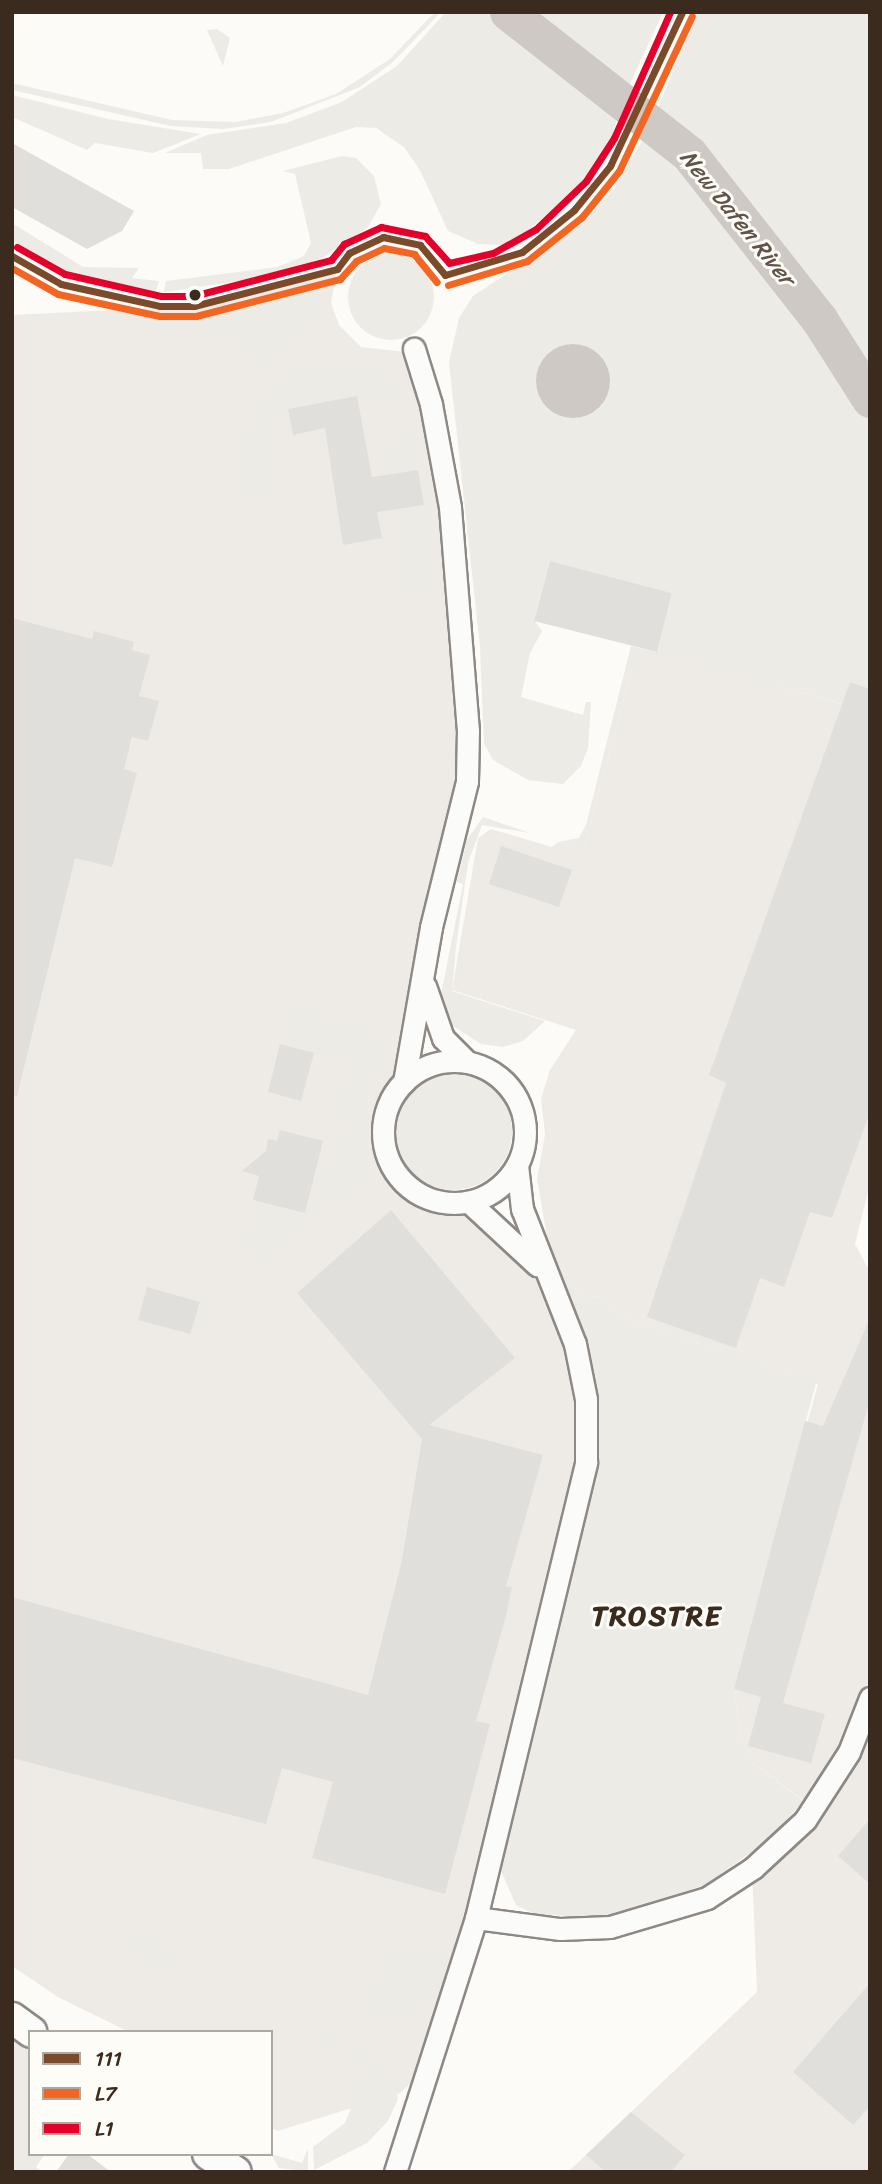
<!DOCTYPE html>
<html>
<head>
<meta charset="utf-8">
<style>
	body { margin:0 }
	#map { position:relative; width:882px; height:2184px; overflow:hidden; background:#fcfbf8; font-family:Sriracha,sans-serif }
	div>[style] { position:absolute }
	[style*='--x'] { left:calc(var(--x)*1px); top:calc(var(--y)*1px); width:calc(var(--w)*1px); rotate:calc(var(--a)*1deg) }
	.built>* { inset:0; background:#eeebe7 }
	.green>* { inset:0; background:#edebe6 }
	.round { border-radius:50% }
	.water>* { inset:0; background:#cec9c4 }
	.stream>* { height:6px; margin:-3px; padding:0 3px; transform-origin:3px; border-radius:3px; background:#cec9c4 }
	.river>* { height:37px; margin:-18.5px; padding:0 18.5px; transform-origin:18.5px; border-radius:18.5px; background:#cec9c4 }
	.building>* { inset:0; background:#e0dfdc }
	.roads { filter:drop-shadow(2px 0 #8d8985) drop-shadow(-2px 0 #8d8985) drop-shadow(0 2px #8d8985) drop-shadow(0 -2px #8d8985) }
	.minor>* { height:21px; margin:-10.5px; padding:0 10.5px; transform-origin:10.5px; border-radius:10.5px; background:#fbfbf9 }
	.minor>.ring { margin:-10.5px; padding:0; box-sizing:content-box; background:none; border:21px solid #fbfbf9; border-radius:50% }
	.secondary>* { height:30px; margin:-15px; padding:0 15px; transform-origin:15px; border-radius:15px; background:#fbfbf9 }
	.bus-1>* { height:7px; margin:-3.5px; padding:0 3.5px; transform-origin:3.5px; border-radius:3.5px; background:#7a4b2a }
	.bus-2>* { height:7px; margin:-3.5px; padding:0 3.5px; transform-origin:3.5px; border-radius:3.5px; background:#f26522 }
	.bus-3>* { height:7px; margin:-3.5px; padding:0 3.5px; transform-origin:3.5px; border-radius:3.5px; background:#e4002b }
	.dots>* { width:19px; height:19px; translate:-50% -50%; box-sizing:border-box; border:4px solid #fdfcf7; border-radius:50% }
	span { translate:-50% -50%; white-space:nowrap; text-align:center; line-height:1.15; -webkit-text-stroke:6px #fdfcf7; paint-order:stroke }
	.water-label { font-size:23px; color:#615349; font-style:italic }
	.district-label { font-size:28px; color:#3b2a1e; font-weight:700; letter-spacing:2px }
	.frame { position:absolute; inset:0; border:14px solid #3b2a1e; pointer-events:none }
	.legend { position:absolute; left:28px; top:2030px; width:245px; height:126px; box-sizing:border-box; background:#fdfcf7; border:2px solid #afa8a0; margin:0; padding:9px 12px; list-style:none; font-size:21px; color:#3b2a1e }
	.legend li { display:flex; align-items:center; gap:14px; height:35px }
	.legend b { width:35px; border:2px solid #afa8a0 }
</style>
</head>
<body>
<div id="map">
	<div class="built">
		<div style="clip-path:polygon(337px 269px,331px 303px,339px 325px,361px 347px,405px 352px,430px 401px,468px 731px,404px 1082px,384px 1115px,386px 1155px,409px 1188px,447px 1204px,469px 1202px,502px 1227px,561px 1305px,586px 1462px,433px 2063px,400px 2093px,278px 2131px,271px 2128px,271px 2032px,129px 2032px,58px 1997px,12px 1966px,12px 315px,194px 306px)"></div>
		<div style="clip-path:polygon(657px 652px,841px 704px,850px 682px,870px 689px,870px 1184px,855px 1244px,870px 1272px,870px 2172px,568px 2172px,757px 1992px,752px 1869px,813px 1808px,752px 1762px,741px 1738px,734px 1689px,818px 1384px,622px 1317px,595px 1296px,583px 1302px,547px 1236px,537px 1179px,545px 1134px,541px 1098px,550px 1070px,576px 1030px,452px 990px,478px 838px,491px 829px,552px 847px,558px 842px,584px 849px,634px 661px,650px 661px)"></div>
	</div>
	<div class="green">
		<div style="clip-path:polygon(435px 12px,441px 12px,393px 62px,360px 87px,271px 122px,223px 129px,171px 126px,12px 90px,12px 83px,172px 120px,235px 122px,283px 113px,336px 94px,390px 59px)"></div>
		<div style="clip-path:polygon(446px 12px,505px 12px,621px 104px,610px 144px,580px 187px,510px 245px,478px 244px,448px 231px,420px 170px,404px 147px,376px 128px,356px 127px,229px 169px,203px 169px,201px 153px,165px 153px,207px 135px,286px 123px,342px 102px,397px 66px)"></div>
		<div style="clip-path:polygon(520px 12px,663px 12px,624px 97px)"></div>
		<div style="clip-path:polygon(698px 12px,870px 12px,870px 689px,850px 682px,842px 704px,657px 653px,649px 665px,634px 661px,584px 849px,558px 842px,579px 838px,586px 825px,631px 646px,657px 652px,672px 593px,550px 561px,534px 620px,542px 631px,530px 653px,521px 697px,583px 715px,586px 702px,591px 702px,588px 748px,581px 766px,563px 784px,528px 780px,493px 760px,484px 744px,480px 647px,449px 362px,459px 318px,473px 296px,583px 224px,615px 187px,648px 131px)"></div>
		<div style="clip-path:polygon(217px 29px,230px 38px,223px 66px,207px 30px)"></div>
		<div style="clip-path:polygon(12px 95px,108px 119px,201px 134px,153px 153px,95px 143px,87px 150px,12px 117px)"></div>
		<div style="clip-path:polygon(342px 156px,356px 158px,374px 176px,381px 204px,368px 227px,318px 261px,283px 275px,164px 292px,166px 281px,277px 267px,304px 256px,311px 243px,295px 174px,283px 171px)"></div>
		<div style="clip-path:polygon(12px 223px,83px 267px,139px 268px,132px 278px,159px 281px,156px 292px,62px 270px,12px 240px)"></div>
		<div class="round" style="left:348px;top:254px;width:86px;height:86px"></div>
		<div style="clip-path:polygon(319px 282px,314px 320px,275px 364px,252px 360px,246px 355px,251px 346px,194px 324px,183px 313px)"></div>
		<div style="clip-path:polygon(358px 363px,394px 385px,408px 415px,423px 463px,433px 592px,402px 587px,403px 508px,424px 504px,418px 470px,383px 475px,378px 454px,402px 442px,404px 430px,403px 410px,389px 397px,372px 392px,288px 409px,270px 436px,280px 502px,271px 505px,244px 491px,239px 453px,264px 401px,301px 371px)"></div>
		<div style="clip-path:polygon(483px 817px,530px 833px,482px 825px,468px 863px,456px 947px,452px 991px,545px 1021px,523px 1041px,503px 1047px,481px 1044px,453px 1026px,441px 995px,463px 884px,457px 882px,467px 840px)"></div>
		<div style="clip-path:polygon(293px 1009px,356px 1023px,384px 1040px,362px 1122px,362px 1166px,360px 1178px,276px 1253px,262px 1259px,242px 1256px,255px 1201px,311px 1216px,317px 1198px,328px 1202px,330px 1195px,320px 1191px,333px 1140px,345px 1142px,351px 1120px,332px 1115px,339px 1088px,356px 1093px,363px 1065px,284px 1045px)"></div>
		<div class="round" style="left:394px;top:1072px;width:118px;height:118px"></div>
		<div style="clip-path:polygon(549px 1239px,583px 1302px,595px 1296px,622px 1317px,816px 1383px,734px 1689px,741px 1738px,752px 1762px,803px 1801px,773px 1837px,706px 1884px,628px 1913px,585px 1917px,535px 1914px,516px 1905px,501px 1871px,599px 1463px,599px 1398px,586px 1338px,541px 1244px)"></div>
		<div style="clip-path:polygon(200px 1300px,215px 1314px,222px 1344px,213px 1341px,211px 1325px,196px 1314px)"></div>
		<div style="clip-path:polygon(87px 1924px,179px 1949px,183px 1952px,177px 1969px,138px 1955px,139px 1950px)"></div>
		<div style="clip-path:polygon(392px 1942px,449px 1956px,422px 2011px,380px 2025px,358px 2017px,366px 1987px,379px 1991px)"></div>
		<div style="clip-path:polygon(319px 2035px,367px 2048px,394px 2081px,398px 2099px,388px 2121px,367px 2143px,314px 2170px,313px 2147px,345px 2123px,366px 2069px,358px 2059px,318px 2043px)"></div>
		<div style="clip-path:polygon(12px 2039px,30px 2050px,30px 2154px,45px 2154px,36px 2167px,42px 2172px,12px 2172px)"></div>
		<div style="clip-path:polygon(308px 2148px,308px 2172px,279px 2168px,271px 2154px,302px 2163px)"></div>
	</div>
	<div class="water">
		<div class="round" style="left:536px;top:344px;width:74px;height:74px"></div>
	</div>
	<div class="stream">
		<div style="--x:520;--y:22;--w:12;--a:-55"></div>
		<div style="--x:526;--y:41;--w:12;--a:-59"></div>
	</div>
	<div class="river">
		<div style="--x:508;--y:12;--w:230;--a:38.1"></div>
		<div style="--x:689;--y:154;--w:210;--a:51.8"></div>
		<div style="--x:819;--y:319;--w:95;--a:57.5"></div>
	</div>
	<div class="building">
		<div style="clip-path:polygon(12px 143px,134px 211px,122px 231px,87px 249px,12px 207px)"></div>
		<div style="clip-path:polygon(357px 396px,372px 477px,418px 470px,424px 505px,377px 512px,382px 538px,343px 545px,325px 428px,293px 435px,288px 409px)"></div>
		<div style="clip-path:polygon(550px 561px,672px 593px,657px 652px,534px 621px)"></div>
		<div style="clip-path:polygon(12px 618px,92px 639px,94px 631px,134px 642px,132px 650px,150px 655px,139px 696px,159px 701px,148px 741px,132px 737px,124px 769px,137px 773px,112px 867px,75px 858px,17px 1096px,12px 1095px)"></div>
		<div style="clip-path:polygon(850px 682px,870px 689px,870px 1112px,832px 1218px,810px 1212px,784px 1287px,760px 1278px,736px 1348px,647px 1317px,726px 1083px,709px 1075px)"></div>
		<div style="clip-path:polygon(501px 846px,572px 870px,559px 907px,489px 884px)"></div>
		<div style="clip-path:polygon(280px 1044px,314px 1053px,301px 1101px,268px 1092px)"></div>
		<div style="clip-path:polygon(280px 1130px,323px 1141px,305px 1213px,253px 1200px,259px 1176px,242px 1171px,266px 1151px,268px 1139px,277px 1141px)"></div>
		<div style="clip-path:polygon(391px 1210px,515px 1358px,429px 1425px,543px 1455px,506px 1586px,512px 1587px,506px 1616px,476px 1721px,490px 1724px,445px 1894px,312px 1858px,333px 1782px,282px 1768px,266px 1824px,12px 1758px,12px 1597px,368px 1695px,402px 1560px,422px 1439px,297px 1293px)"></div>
		<div style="clip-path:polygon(147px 1287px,200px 1302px,190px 1334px,138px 1320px)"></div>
		<div style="clip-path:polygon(870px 1318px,870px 1400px,783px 1703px,825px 1714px,811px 1763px,748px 1746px,761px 1697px,734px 1689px,805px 1421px,823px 1426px)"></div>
		<div style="clip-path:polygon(870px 1819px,870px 1884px,838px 1856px)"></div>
		<div style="clip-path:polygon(870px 1983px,870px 2106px,853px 2125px,793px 2072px)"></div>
		<div style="clip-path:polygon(631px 2112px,685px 2155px,671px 2172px,606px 2172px,586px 2155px)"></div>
		<div style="clip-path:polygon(69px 2154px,87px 2154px,111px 2172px,56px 2172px)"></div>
	</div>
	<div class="roads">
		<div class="minor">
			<div style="--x:425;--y:986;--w:55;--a:70.9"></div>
			<div style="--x:443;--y:1038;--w:34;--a:45"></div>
			<div class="ring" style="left:383px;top:1061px;width:121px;height:121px"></div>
			<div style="--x:404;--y:1082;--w:157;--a:-80.1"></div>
			<div style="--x:431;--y:927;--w:150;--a:-76.1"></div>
			<div style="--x:467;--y:781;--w:50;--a:-88.9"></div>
			<div style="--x:468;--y:731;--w:225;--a:-94.6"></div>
			<div style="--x:450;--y:507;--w:105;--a:-100.5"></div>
			<div style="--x:431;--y:404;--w:58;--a:-107.2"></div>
			<div style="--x:469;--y:1202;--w:93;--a:42.8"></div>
			<div style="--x:476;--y:1918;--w:85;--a:7.5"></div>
			<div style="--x:560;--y:1929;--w:50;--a:-2.3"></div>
			<div style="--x:610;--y:1927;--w:101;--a:-16.6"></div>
			<div style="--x:707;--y:1898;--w:55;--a:-33.1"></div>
			<div style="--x:753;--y:1868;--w:71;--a:-42.7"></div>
			<div style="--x:805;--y:1820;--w:81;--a:-57.1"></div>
			<div style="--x:849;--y:1752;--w:58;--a:-68.7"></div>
			<div style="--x:395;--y:2172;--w:267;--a:-72.3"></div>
			<div style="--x:476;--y:1918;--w:469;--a:-76.4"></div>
			<div style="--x:586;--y:1462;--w:63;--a:-90"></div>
			<div style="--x:586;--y:1399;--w:56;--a:-101.3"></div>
			<div style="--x:575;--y:1344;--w:145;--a:-111.4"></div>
			<div style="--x:522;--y:1209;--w:44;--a:-96.5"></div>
		</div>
		<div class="secondary">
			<div style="--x:12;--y:2018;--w:24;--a:36"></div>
			<div style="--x:208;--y:2154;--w:33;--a:33"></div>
		</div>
	</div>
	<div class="bus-1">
		<div style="--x:12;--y:256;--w:56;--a:29.7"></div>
		<div style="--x:61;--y:284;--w:101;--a:12.5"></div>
		<div style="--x:160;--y:306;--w:34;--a:0"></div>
		<div style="--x:194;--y:306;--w:148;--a:-14.5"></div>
		<div style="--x:337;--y:269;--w:20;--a:-53"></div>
		<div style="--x:349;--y:253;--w:38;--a:-25"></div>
		<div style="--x:383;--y:237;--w:38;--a:12"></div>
		<div style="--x:420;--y:245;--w:39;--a:50"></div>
		<div style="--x:445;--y:275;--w:80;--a:-16.6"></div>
		<div style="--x:522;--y:252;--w:67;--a:-38.9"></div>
		<div style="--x:574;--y:210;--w:57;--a:-50.7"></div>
		<div style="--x:610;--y:166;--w:170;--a:-64.9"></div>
	</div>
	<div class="bus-2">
		<div style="--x:12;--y:268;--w:53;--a:29.5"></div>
		<div style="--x:58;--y:294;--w:104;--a:12.2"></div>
		<div style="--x:160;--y:316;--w:36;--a:0"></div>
		<div style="--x:196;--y:316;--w:149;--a:-14.4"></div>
		<div style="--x:340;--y:279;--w:24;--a:-48"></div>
		<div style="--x:356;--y:261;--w:31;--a:-25"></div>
		<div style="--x:384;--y:248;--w:31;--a:11"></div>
		<div style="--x:414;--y:254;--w:36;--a:51"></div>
		<div style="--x:448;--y:285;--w:83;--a:-16.9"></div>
		<div style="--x:527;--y:261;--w:70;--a:-38.7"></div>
		<div style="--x:582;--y:217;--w:59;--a:-51.2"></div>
		<div style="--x:619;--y:171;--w:171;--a:-64.8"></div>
	</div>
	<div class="bus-3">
		<div style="--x:17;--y:247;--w:55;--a:29.4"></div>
		<div style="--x:65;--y:274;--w:98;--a:12.9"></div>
		<div style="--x:161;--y:296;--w:32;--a:0"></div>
		<div style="--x:193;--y:296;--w:143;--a:-14.6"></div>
		<div style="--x:331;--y:260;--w:21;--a:-51"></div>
		<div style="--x:344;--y:244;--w:41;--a:-24.7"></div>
		<div style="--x:381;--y:227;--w:45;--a:11.6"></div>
		<div style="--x:425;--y:236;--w:36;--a:48"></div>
		<div style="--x:449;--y:263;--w:45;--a:-12.8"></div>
		<div style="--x:493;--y:253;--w:49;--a:-29.2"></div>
		<div style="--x:536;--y:229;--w:69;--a:-43.8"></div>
		<div style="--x:586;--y:181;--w:51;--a:-56.9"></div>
		<div style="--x:614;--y:138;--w:138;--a:-66"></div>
	</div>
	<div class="dots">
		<div style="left:195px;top:295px;background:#3b2a1e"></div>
	</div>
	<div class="water-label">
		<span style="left:737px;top:218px;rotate:51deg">New Dafen River</span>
	</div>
	<div class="district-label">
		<span style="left:657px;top:1616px">TROSTRE</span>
	</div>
	<div class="frame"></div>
	<ul class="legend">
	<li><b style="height:9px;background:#7a4b2a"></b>111</li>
	<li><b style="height:9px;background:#f26522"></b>L7</li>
	<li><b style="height:9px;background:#e4002b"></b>L1</li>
	</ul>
</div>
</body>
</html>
